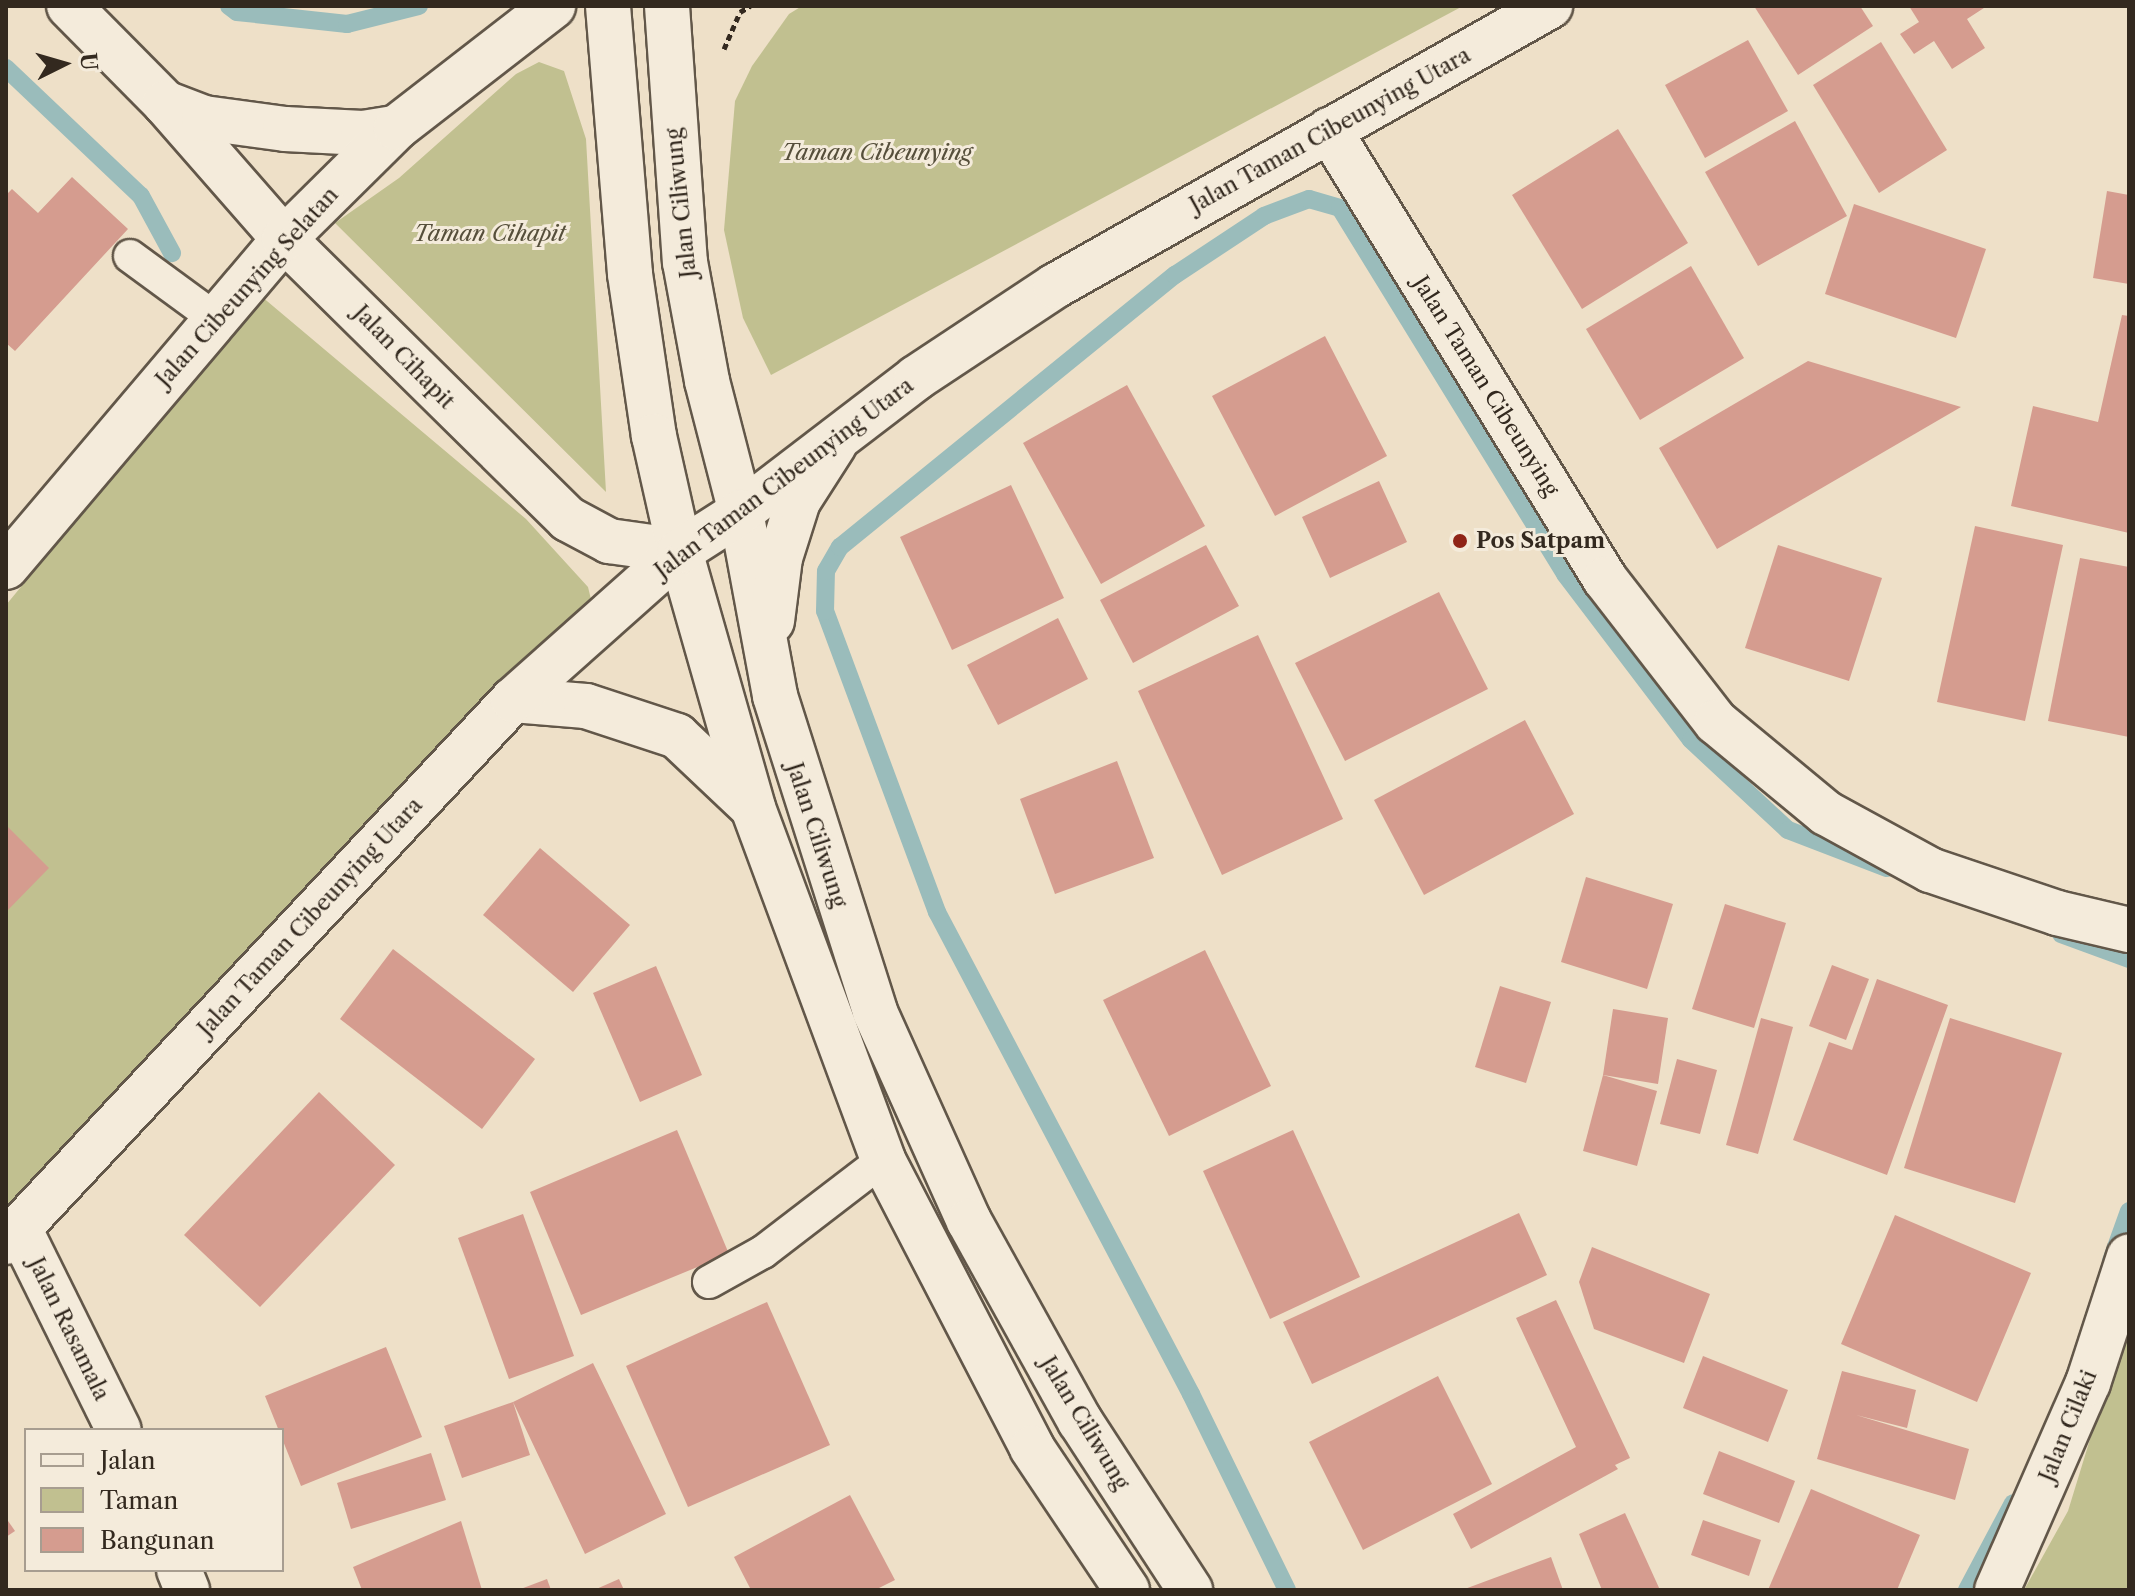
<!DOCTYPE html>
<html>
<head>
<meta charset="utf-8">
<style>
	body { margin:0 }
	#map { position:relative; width:2135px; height:1596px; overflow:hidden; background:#eee0c8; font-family:"Libre Caslon Text",serif }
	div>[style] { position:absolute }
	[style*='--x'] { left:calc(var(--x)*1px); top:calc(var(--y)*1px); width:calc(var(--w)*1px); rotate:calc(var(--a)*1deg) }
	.green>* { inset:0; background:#c1c090 }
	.stream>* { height:18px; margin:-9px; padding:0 9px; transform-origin:9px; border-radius:9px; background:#9abcbb }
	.building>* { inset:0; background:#d59c8f }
	.path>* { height:5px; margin-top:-2.5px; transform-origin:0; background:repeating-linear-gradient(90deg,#33291f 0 6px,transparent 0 10px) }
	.roads { filter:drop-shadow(2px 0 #625749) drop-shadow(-2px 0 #625749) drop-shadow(0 2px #625749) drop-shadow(0 -2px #625749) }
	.lane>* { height:32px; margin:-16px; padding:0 16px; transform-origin:16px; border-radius:16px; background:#f4ebdb }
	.street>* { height:44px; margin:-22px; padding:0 22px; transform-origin:22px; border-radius:22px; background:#f4ebdb }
	.secondary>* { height:44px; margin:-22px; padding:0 22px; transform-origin:22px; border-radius:22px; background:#f4ebdb }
	.dots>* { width:22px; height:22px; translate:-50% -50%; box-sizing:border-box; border:4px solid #f4ebdb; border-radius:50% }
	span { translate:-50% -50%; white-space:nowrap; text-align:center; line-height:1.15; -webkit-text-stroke:6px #f4ebdb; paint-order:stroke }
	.street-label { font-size:22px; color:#33291f }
	.park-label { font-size:22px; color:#564f3b; font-style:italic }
	.poi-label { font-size:22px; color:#33291f; font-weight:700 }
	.left { translate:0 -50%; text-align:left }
	.frame { position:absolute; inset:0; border:8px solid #33291f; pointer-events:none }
	.legend { position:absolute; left:24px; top:1428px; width:260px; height:144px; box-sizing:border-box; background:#f4ebdb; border:2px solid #a79d90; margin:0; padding:10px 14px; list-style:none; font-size:24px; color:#33291f }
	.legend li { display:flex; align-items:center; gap:16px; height:40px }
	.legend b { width:40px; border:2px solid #a79d90 }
	.north { position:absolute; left:24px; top:24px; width:80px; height:80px; -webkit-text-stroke:6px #f4ebdb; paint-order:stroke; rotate:85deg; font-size:22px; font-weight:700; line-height:32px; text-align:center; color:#33291f }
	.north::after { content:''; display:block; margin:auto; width:28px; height:36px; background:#33291f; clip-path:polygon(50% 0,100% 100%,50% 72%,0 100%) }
</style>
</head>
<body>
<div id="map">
	<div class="green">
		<div style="clip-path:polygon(802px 6px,1463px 6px,771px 375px,743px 318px,724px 230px,735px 101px,752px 66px,789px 14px)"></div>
		<div style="clip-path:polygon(539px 62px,564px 71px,586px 139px,606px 492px,335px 223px,399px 178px,516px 74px)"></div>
		<div style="clip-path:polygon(261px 296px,526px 519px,588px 587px,596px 620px,584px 644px,313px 881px,130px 1096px,6px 1226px,6px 605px)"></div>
		<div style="clip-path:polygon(2129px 1312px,2129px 1590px,2024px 1590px,2068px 1511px)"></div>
	</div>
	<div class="stream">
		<div style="--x:229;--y:6;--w:10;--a:37"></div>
		<div style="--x:237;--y:12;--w:111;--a:6.2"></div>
		<div style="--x:347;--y:24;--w:74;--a:-14"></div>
		<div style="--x:6;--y:68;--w:186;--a:43.5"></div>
		<div style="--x:141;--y:196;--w:65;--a:61.5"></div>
		<div style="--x:2061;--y:934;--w:72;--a:20.2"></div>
		<div style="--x:2111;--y:1261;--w:53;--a:-70.2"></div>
		<div style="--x:1287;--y:1590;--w:218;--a:-116.1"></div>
		<div style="--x:1191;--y:1394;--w:545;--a:-117.79"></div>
		<div style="--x:937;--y:912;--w:321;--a:-110.4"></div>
		<div style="--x:825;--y:611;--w:40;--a:-88.6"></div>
		<div style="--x:826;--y:571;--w:28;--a:-60"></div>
		<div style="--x:840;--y:547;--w:432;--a:-39.1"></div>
		<div style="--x:1175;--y:275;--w:107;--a:-33.5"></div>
		<div style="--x:1264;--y:216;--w:48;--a:-20.7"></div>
		<div style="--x:1309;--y:199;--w:32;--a:16"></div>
		<div style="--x:1340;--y:208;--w:430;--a:58.4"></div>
		<div style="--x:1565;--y:574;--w:208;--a:52.8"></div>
		<div style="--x:1691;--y:740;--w:132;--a:42.9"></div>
		<div style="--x:1788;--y:830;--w:106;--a:21"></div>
		<div style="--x:1967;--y:1590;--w:98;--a:-62.1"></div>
	</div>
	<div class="building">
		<div style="clip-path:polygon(1754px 6px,1860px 6px,1873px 26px,1798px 75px)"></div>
		<div style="clip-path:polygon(1909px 6px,1987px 6px,1967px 19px,1985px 48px,1952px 69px,1934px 41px,1914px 54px,1900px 34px,1919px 22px)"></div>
		<div style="clip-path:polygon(1748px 40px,1788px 111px,1705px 158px,1665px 85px)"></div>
		<div style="clip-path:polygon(1881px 42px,1947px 150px,1879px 193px,1813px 85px)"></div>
		<div style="clip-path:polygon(1795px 121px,1847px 216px,1758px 266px,1705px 172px)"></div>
		<div style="clip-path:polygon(1618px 129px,1688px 243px,1582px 309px,1512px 195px)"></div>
		<div style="clip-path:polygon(72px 177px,128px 229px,15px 351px,6px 343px,6px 195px,12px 189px,38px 213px)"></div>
		<div style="clip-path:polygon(2107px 191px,2129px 195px,2129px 284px,2093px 278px)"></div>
		<div style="clip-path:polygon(1854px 204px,1986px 249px,1956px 338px,1825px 294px)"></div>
		<div style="clip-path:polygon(1691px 266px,1744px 358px,1640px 420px,1586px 329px)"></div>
		<div style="clip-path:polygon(2122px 315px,2129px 316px,2129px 533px,2011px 506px,2033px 406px,2098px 422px)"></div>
		<div style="clip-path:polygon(1325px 336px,1387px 456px,1275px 516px,1212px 396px)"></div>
		<div style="clip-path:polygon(1808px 361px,1961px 407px,1717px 549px,1659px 448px)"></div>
		<div style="clip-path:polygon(1127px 385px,1205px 526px,1101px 584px,1023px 443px)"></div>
		<div style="clip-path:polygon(1379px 481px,1407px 542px,1330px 578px,1302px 517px)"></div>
		<div style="clip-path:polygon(1011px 485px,1064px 598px,952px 650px,900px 537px)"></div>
		<div style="clip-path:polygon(1975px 526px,2063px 545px,2025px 721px,1937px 702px)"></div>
		<div style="clip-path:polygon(1206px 545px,1239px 606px,1133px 663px,1100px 600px)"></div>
		<div style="clip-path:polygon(1778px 545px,1882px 578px,1849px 681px,1745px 648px)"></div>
		<div style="clip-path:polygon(2080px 558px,2129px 567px,2129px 737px,2048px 721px)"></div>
		<div style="clip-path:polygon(1439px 592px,1488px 689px,1345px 761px,1295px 663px)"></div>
		<div style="clip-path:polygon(1058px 618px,1088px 679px,998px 725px,967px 665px)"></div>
		<div style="clip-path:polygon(1258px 635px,1343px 819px,1222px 875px,1138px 691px)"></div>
		<div style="clip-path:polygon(1525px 720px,1574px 814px,1424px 895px,1374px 800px)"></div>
		<div style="clip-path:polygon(1117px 761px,1154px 858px,1055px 894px,1020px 799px)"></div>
		<div style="clip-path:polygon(6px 825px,49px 868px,6px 912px)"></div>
		<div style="clip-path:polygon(540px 848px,630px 925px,573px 992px,483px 915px)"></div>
		<div style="clip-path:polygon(1586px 877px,1673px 904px,1647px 989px,1561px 962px)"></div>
		<div style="clip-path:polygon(1725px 904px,1786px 923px,1754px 1028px,1692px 1009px)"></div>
		<div style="clip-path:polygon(393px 949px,535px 1059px,482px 1129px,340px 1019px)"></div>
		<div style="clip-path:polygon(1205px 950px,1271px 1086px,1169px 1136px,1103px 1000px)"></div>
		<div style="clip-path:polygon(1832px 965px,1869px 979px,1846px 1040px,1809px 1026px)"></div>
		<div style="clip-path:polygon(656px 966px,702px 1075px,640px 1102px,593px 993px)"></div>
		<div style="clip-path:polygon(1877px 979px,1948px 1005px,1887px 1175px,1793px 1140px,1829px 1042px,1852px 1050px)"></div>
		<div style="clip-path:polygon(1500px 986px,1551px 1002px,1526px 1083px,1475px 1067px)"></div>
		<div style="clip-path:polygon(1613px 1009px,1668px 1018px,1658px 1084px,1603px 1075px)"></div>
		<div style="clip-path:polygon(1761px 1018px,1793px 1027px,1758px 1154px,1726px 1145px)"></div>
		<div style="clip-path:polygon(1950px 1018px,2062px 1053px,2015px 1203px,1904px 1168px)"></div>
		<div style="clip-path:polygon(1677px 1059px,1717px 1070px,1700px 1134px,1660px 1124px)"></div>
		<div style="clip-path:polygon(1603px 1075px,1657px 1091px,1637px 1166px,1583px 1151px)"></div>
		<div style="clip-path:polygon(319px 1092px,395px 1165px,260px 1307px,184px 1235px)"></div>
		<div style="clip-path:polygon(677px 1130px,729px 1254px,581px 1315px,530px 1192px)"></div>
		<div style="clip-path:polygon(1293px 1130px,1360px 1277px,1270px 1319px,1203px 1171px)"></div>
		<div style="clip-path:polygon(1519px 1213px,1547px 1275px,1312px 1384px,1283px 1322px)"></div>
		<div style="clip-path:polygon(523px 1214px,574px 1356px,509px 1379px,458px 1238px)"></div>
		<div style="clip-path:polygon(1895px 1215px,2031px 1273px,1977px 1402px,1841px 1344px)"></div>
		<div style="clip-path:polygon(1592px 1247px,1710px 1294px,1684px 1363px,1594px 1329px,1579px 1282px)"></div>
		<div style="clip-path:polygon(1556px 1300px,1630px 1458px,1615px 1465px,1618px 1469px,1471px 1549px,1453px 1514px,1576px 1447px,1516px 1318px)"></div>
		<div style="clip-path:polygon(767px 1302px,830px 1445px,688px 1507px,626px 1366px)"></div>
		<div style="clip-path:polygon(386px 1347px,422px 1437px,301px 1486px,265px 1396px)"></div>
		<div style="clip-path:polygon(1703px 1356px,1788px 1390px,1768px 1442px,1683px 1408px)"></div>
		<div style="clip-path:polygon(593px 1363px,666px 1514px,585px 1554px,513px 1402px,530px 1455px,462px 1478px,444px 1426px,513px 1402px)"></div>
		<div style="clip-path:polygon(1842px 1371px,1916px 1390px,1907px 1428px,1856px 1415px,1969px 1449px,1955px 1500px,1817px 1459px)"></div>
		<div style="clip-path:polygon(1438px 1376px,1492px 1484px,1363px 1550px,1309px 1442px)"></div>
		<div style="clip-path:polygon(1719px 1451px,1795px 1481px,1779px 1523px,1703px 1494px)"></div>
		<div style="clip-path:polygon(431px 1453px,446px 1500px,351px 1529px,337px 1483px)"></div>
		<div style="clip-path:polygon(1811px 1489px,1920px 1535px,1897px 1590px,1768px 1590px)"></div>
		<div style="clip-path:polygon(850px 1495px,895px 1580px,875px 1590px,751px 1590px,734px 1557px)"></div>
		<div style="clip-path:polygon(1625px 1513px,1660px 1590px,1602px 1590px,1579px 1534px)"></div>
		<div style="clip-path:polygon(6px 1518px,15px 1531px,6px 1537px)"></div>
		<div style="clip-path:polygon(1703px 1520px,1761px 1540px,1749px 1576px,1691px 1555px)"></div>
		<div style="clip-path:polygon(461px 1521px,482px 1590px,362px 1590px,353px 1567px)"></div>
		<div style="clip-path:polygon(1551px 1557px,1563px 1590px,1462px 1590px)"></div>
		<div style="clip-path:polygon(547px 1579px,551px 1590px,518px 1590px)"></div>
		<div style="clip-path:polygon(619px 1579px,624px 1590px,594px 1590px)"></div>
	</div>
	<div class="path">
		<div style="--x:724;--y:49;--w:40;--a:-66.6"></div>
		<div style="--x:740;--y:12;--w:12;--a:-31"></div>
	</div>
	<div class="roads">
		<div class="lane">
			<div style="--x:130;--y:256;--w:103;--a:36.3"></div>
			<div style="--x:709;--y:1282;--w:62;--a:-29.1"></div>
			<div style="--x:763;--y:1252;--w:151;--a:-37.5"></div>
		</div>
		<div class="street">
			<div style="--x:1329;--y:130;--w:527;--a:58.42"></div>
			<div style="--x:1605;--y:579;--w:181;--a:52.2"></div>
			<div style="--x:1716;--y:722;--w:143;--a:39.6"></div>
			<div style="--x:1826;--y:813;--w:119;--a:28.7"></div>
			<div style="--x:1930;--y:870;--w:134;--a:18.7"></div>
			<div style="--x:2057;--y:913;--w:74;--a:13.3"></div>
			<div style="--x:741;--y:512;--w:220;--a:-37.4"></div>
			<div style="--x:916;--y:378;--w:167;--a:-33.5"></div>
			<div style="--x:1055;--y:286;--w:569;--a:-29.49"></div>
			<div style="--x:19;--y:1228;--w:225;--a:63.7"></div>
			<div style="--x:179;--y:1570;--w:22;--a:68"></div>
		</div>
		<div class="secondary">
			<div style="--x:69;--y:6;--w:136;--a:45.3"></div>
			<div style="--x:165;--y:103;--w:181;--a:48.8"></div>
			<div style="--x:284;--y:239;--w:399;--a:44.6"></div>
			<div style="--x:568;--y:519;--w:47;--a:28.2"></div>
			<div style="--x:609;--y:541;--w:72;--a:8"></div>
			<div style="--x:608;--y:6;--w:269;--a:85.3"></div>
			<div style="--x:630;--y:274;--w:164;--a:81.6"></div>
			<div style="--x:654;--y:436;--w:118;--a:77.3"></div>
			<div style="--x:680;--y:551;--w:267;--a:74.1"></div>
			<div style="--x:753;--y:808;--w:375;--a:69.7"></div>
			<div style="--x:883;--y:1160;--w:324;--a:62.6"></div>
			<div style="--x:1032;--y:1448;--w:171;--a:56.2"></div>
			<div style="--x:667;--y:6;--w:257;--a:86"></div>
			<div style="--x:685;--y:262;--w:121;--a:79.5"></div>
			<div style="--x:707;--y:381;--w:135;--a:75.5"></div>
			<div style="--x:741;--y:512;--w:187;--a:79.5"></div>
			<div style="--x:775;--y:696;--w:331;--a:72.4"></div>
			<div style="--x:875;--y:1012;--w:229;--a:65.8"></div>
			<div style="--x:969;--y:1221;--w:229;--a:61"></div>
			<div style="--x:1080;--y:1421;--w:202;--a:56.9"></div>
			<div style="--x:165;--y:103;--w:42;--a:21"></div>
			<div style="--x:204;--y:118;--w:82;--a:7.7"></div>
			<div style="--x:285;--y:129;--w:78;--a:2.9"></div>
			<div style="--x:363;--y:133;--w:33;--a:-9"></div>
			<div style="--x:6;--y:567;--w:430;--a:-49.7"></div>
			<div style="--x:284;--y:239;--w:158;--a:-44.7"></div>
			<div style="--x:396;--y:128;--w:199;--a:-37.8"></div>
			<div style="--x:772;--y:621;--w:64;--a:-82.8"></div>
			<div style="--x:780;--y:558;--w:60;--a:-72.5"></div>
			<div style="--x:798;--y:501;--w:67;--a:-57.3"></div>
			<div style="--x:513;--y:700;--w:73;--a:4.7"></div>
			<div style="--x:586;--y:706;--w:96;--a:18.2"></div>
			<div style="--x:677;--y:736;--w:99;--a:43.4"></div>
			<div style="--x:6;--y:1242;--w:742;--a:-46.91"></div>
			<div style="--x:513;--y:700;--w:224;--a:-41.7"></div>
			<div style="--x:680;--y:551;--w:72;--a:-32.6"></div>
			<div style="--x:1997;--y:1590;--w:226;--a:-66.3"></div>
			<div style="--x:2088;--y:1383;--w:133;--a:-72"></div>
		</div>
	</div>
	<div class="dots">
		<div style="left:1460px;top:541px;background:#8f2418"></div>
	</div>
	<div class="street-label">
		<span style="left:1330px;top:130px;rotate:-29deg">Jalan Taman Cibeunying Utara</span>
		<span style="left:681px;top:203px;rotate:-96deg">Jalan Ciliwung</span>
		<span style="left:247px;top:287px;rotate:-48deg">Jalan Cibeunying Selatan</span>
		<span style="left:404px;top:357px;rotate:46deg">Jalan Cihapit</span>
		<span style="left:1486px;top:386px;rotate:58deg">Jalan Taman Cibeunying</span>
		<span style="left:784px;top:478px;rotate:-37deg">Jalan Taman Cibeunying Utara</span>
		<span style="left:817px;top:835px;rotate:72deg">Jalan Ciliwung</span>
		<span style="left:310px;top:917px;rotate:-47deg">Jalan Taman Cibeunying Utara</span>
		<span style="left:69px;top:1329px;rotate:64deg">Jalan Rasamala</span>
		<span style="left:1085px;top:1423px;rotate:59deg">Jalan Ciliwung</span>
		<span style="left:2068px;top:1426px;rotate:-68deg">Jalan Cilaki</span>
	</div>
	<div class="park-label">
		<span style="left:877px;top:153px">Taman Cibeunying</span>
		<span style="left:490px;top:234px">Taman Cihapit</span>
	</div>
	<div class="poi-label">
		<span class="left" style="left:1476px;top:541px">Pos Satpam</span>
	</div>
	<div class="frame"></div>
	<ul class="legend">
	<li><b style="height:10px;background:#f4ebdb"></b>Jalan</li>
	<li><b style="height:22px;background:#c1c090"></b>Taman</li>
	<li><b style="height:22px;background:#d59c8f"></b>Bangunan</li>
	</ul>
	<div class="north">U</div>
</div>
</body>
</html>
